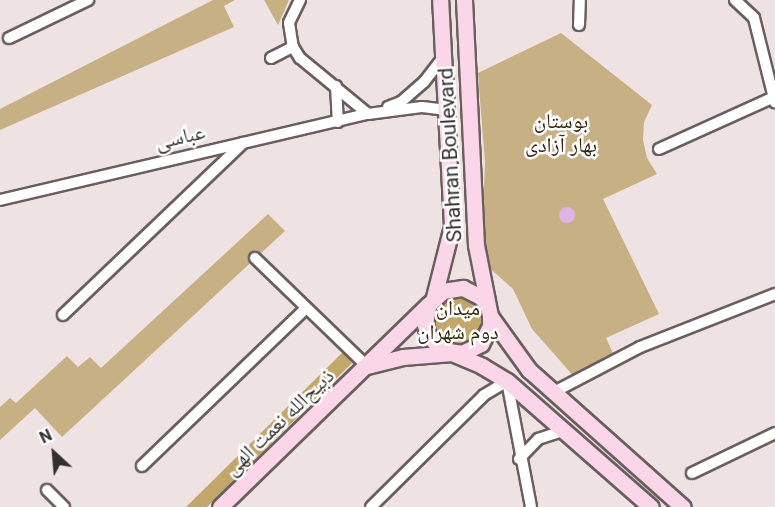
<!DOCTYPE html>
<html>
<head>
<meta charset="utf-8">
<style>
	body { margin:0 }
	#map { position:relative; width:775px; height:507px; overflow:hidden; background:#eee3e2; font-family:Roboto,"Noto Naskh Arabic",sans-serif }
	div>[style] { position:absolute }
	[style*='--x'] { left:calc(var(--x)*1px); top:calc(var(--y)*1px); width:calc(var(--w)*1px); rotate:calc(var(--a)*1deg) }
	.green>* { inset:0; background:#c6b084 }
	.forest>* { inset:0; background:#c3a66c }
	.round { border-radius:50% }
	.water>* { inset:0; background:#deb4e7 }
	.roads { filter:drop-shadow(2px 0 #695f5e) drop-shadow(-2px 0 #695f5e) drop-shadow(0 2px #695f5e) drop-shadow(0 -2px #695f5e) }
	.street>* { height:10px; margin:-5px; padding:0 5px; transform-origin:5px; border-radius:5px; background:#fff }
	.secondary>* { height:15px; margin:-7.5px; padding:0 7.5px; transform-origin:7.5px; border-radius:7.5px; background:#fbd6e8 }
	span { translate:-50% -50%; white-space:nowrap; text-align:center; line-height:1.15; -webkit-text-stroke:5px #fff; paint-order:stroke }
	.park-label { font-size:21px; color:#35280d }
	.street-label { font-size:21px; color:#342f2f }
	.north { position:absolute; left:24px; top:423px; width:60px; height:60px; -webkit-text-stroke:4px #fff; paint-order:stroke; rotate:334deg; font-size:16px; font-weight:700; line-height:24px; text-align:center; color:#342f2f }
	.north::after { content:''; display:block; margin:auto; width:21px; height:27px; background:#342f2f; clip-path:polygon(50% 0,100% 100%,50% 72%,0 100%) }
</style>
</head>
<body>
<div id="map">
	<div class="green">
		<div style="clip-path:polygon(213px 0,235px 0,224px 6px,234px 27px,0 130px,0 109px)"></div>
		<div style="clip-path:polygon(264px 0,289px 0,278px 25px)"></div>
		<div style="clip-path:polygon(561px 33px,652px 105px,644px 122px,643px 140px,647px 158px,657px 174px,603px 199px,659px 314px,606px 338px,617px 362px,577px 380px,532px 329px,513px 289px,486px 265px,483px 217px,485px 163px,478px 73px)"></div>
		<div style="clip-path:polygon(268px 214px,285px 231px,62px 437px,35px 408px,0 440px,0 407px,10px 398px,16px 403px,67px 356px,78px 367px,90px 357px,101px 368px)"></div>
	</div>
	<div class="forest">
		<div class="round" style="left:435px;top:297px;width:46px;height:46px"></div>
		<div style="clip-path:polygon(343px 352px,352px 363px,207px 507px,186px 507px)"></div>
	</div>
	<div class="water">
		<div class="round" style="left:559px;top:207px;width:16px;height:16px"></div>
	</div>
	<div class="roads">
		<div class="street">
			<div style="--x:300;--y:0;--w:25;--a:116"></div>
			<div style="--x:289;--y:23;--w:24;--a:81"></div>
			<div style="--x:293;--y:47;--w:13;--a:58"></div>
			<div style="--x:300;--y:58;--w:88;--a:39.5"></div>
			<div style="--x:735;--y:0;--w:26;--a:43"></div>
			<div style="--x:754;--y:18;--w:87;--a:76"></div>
			<div style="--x:579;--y:25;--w:25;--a:-88"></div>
			<div style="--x:9;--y:38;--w:88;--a:-25.7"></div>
			<div style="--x:271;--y:58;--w:25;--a:-27"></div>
			<div style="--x:336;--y:86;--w:36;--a:87"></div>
			<div style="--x:388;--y:107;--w:14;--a:-21"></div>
			<div style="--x:401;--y:102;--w:30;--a:-41"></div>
			<div style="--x:424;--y:82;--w:29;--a:-52"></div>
			<div style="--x:659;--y:149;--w:126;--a:-24.3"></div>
			<div style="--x:0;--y:200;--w:378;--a:-13.2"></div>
			<div style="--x:368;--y:114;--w:54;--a:-7.4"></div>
			<div style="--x:422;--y:107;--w:23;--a:7"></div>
			<div style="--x:255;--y:258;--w:156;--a:44"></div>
			<div style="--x:63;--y:315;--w:249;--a:-43.7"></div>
			<div style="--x:554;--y:392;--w:97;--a:-27.6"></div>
			<div style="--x:640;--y:347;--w:145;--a:-21.4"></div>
			<div style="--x:519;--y:459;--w:28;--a:-46"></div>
			<div style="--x:538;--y:439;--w:25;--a:-18"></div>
			<div style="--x:142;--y:466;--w:226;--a:-43.9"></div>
			<div style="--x:692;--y:473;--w:92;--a:-25.7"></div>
			<div style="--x:47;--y:490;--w:24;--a:45"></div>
			<div style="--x:371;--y:507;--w:159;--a:-44.7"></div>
			<div style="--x:484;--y:395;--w:27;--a:-31"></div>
			<div style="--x:507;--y:381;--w:128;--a:79.2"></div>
		</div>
		<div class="secondary">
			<div style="--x:464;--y:0;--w:245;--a:87.2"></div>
			<div style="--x:476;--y:245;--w:72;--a:78.8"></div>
			<div style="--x:490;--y:316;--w:10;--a:90"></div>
			<div style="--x:490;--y:326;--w:20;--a:117"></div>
			<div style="--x:481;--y:344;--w:21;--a:155"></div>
			<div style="--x:462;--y:353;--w:20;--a:-171"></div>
			<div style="--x:442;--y:350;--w:21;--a:-133"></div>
			<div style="--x:428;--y:335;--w:10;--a:-107"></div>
			<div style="--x:425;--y:325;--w:20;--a:-81"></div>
			<div style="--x:428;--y:305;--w:21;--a:-43"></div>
			<div style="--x:443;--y:291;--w:20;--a:-9"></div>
			<div style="--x:463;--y:288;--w:20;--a:27"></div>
			<div style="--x:481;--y:297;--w:11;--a:56"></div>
			<div style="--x:434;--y:297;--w:73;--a:-75.8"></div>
			<div style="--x:452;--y:226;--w:226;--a:-93"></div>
			<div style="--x:490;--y:316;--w:67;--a:54.2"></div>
			<div style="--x:529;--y:370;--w:206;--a:41.7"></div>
			<div style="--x:367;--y:366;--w:37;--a:-14"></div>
			<div style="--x:403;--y:357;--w:49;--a:-4.7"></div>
			<div style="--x:452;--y:353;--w:33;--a:23"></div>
			<div style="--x:482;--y:366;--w:29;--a:31"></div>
			<div style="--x:507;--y:381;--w:191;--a:41.2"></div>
			<div style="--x:220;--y:507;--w:290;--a:-44.2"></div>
		</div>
	</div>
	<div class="park-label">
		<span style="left:561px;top:133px">بوستان<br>بهار آزادی</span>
		<span style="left:458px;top:320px">میدان<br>دوم شهران</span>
	</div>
	<div class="street-label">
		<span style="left:180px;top:137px;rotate:-13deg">عباسی</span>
		<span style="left:450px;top:155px;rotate:-93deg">Shahran Boulevard</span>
		<span style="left:279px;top:422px;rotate:-44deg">ذبیح‌الله نعمت الهی</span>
	</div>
	<div class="north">N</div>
</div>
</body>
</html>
